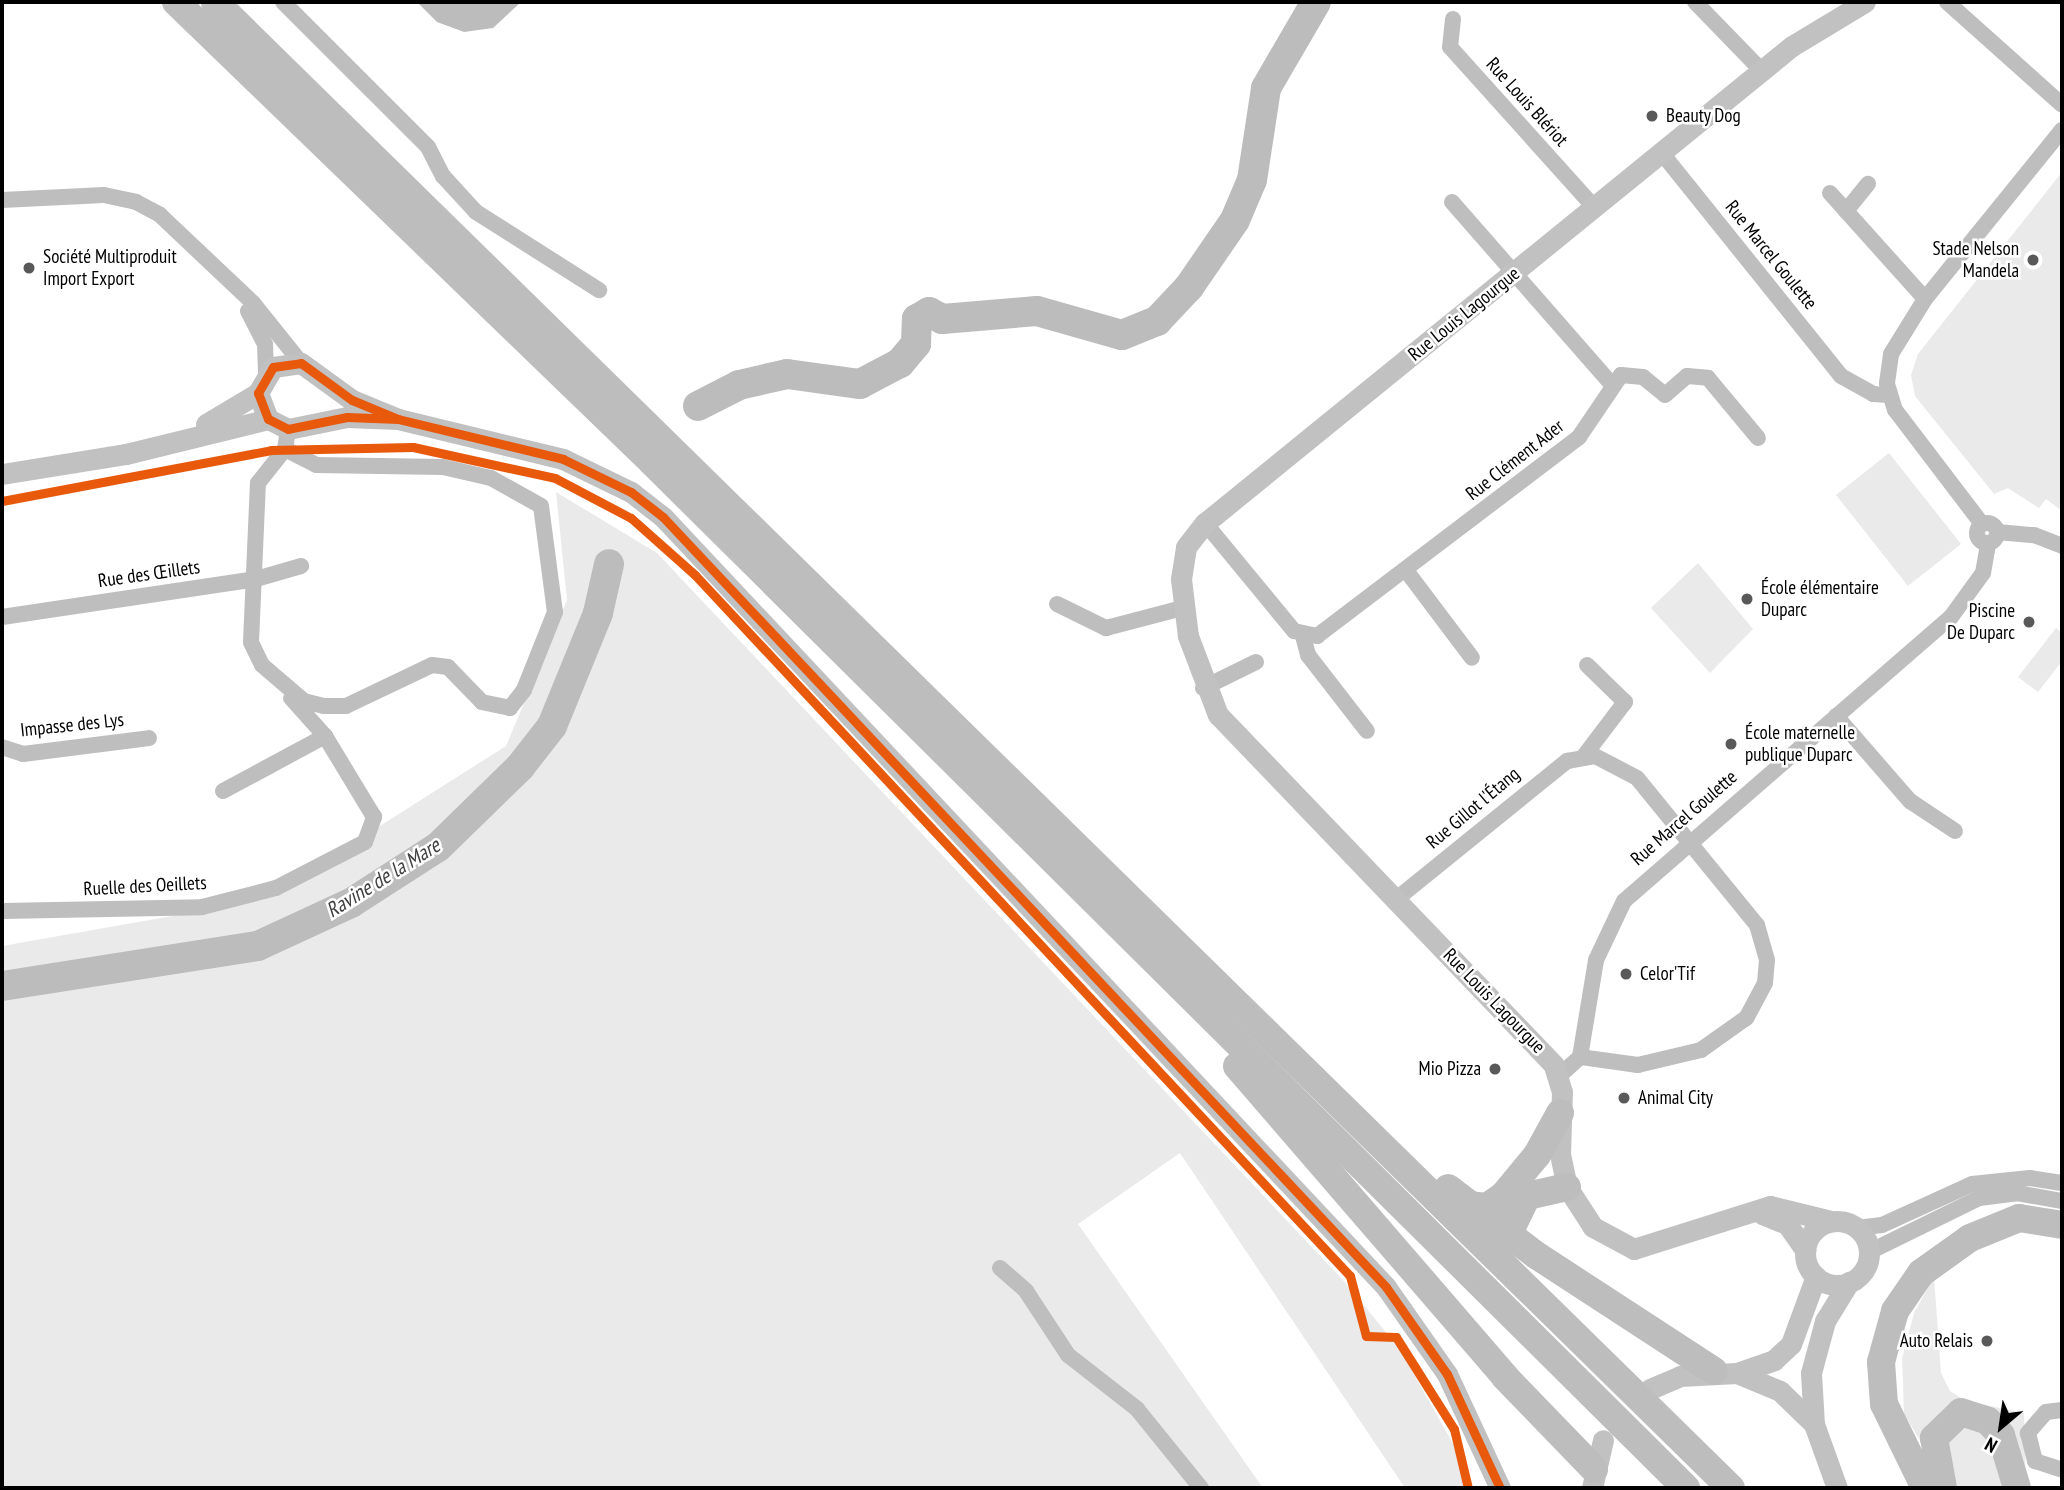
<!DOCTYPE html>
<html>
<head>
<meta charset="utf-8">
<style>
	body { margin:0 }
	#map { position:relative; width:2064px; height:1490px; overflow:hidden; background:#fff; font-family:"PT Sans Narrow",sans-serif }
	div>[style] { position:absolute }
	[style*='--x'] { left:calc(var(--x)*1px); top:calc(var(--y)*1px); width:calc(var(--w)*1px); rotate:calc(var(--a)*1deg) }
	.green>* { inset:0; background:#eaeaea }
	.water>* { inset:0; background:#bcbcbc }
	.river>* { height:30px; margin:-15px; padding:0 15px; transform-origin:15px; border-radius:15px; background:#bcbcbc }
	.street>* { height:16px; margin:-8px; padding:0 8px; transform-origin:8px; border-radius:8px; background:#bebebe }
	.street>.ring { margin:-8px; padding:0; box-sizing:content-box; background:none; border:16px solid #bebebe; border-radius:50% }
	.secondary>* { height:21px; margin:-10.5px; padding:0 10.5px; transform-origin:10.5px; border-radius:10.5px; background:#c1c1c1 }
	.secondary>.ring { margin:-10.5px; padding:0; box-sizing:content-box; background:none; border:21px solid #c1c1c1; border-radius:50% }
	.highway>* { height:28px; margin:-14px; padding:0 14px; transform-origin:14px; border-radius:14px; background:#bdbdbd }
	.cycleway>* { height:9px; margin:-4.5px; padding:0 4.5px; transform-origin:4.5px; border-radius:4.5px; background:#e8590c }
	.dots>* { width:19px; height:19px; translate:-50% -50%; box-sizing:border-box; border:4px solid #fff; border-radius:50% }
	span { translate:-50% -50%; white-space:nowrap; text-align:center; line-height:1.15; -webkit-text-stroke:5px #fff; paint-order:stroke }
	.street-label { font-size:19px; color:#000 }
	.poi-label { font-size:19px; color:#000 }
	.left { translate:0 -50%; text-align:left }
	.right { translate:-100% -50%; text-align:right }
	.water-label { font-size:21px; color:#404040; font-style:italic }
	.frame { position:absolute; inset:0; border:4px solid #000; pointer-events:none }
	.north { position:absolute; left:1966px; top:1392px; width:70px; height:70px; -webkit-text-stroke:5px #fff; paint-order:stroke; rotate:209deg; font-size:19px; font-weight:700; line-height:28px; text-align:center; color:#000 }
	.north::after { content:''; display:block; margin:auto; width:24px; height:32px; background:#000; clip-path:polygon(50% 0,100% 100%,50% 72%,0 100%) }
</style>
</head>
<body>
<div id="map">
	<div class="green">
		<div style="clip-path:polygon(2062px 172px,2062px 511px,2046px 499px,2039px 508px,2008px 488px,1994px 494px,1915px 396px,1911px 375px,1918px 354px)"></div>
		<div style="clip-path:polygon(1889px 453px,1961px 544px,1908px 586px,1836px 495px)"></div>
		<div style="clip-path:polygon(556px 492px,657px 553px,1342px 1279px,1399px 1348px,1455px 1447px,1468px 1488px,1405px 1488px,1180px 1153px,1078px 1224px,1263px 1488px,2px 1488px,2px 946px,263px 900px,506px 746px,567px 600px)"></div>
		<div style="clip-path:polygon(1698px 563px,1753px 629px,1710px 673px,1651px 608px)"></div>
		<div style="clip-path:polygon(2056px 628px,2062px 633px,2062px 661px,2038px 692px,2018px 677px)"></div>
		<div style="clip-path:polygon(1934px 1277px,1941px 1373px,1950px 1391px,1966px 1401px,2024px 1413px,2026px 1488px,1949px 1488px,1904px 1414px,1902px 1358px,1914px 1313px)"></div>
	</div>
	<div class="water">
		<div style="clip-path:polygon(417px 2px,521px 2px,493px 28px,464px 32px,437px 22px)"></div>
	</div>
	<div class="river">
		<div style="--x:698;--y:406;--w:46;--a:-27.1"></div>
		<div style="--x:739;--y:385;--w:49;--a:-12.9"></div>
		<div style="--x:787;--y:374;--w:74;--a:7.8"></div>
		<div style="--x:860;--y:384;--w:45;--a:-27.7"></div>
		<div style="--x:900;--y:363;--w:25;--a:-50"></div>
		<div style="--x:916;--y:344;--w:25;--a:-88"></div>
		<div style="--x:917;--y:319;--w:14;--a:-30"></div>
		<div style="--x:929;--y:312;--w:15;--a:28"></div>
		<div style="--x:942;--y:319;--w:95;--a:-4.8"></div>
		<div style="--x:1037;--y:311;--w:88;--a:15.8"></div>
		<div style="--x:1122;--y:335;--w:38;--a:-22"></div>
		<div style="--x:1157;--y:321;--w:47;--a:-46.7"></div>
		<div style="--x:1189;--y:287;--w:81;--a:-55.5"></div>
		<div style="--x:1235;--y:220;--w:43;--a:-67"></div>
		<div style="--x:1252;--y:180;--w:93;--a:-81.3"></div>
		<div style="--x:1266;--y:88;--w:99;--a:-59.8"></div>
		<div style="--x:2;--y:986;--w:259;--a:-8.9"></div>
		<div style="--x:258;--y:946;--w:102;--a:-24.8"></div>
		<div style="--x:351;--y:903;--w:103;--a:-32.8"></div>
		<div style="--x:438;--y:847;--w:115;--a:-44.3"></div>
		<div style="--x:520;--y:767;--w:52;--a:-52"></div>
		<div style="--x:552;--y:726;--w:122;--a:-67.8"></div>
		<div style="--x:598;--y:613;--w:50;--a:-77.3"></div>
	</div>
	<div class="street">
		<div style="--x:283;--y:2;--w:205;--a:45"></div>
		<div style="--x:428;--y:147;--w:33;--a:63"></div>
		<div style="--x:443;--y:176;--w:49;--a:47.5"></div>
		<div style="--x:476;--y:212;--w:146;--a:32.4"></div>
		<div style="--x:1695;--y:2;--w:96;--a:45.8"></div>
		<div style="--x:1947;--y:2;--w:154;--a:41.8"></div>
		<div style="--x:1453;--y:19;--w:28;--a:96"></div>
		<div style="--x:1450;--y:47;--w:215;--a:48"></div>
		<div style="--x:1661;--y:152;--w:287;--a:51.2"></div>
		<div style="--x:1841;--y:376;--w:37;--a:29"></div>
		<div style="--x:1873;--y:394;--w:16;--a:4"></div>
		<div style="--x:1830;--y:193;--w:142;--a:48.1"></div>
		<div style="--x:2;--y:200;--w:102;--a:-2.8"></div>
		<div style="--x:104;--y:195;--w:33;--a:12"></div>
		<div style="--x:136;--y:202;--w:27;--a:28"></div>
		<div style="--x:160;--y:215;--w:128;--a:43.4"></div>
		<div style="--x:253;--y:303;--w:77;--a:51.3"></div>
		<div style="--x:1452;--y:202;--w:244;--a:48.8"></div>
		<div style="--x:1846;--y:211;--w:35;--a:-51"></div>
		<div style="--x:248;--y:311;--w:37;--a:63"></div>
		<div style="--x:265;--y:344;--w:30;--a:88"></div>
		<div style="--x:285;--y:449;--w:35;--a:27"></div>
		<div style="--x:316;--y:465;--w:127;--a:0.9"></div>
		<div style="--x:443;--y:467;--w:49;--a:12.9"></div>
		<div style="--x:491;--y:478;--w:57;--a:29.2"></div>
		<div style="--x:541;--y:506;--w:107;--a:82.5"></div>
		<div style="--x:555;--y:612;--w:84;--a:111.7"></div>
		<div style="--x:524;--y:690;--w:23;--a:128"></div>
		<div style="--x:510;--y:708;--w:29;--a:-168"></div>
		<div style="--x:482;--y:702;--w:49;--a:-134.2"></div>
		<div style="--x:448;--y:667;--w:16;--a:-173"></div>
		<div style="--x:432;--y:665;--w:95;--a:154.5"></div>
		<div style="--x:346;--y:706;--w:22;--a:180"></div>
		<div style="--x:324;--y:706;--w:21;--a:-166"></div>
		<div style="--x:304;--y:701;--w:55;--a:-139.4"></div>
		<div style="--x:262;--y:665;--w:25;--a:-116"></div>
		<div style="--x:251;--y:642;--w:159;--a:-87.5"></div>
		<div style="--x:258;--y:483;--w:43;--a:-51.5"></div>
		<div style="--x:285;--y:449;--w:20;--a:-81"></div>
		<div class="ring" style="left:1977px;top:523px;width:4px;height:4px"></div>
		<div style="--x:1205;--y:523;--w:140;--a:50.5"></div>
		<div style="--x:1294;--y:631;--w:24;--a:12"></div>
		<div style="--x:1317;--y:636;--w:329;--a:-37.2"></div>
		<div style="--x:1579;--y:437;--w:75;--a:-55.9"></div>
		<div style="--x:1621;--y:375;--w:22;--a:5"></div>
		<div style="--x:1643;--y:377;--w:28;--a:39"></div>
		<div style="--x:1665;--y:395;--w:29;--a:-41"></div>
		<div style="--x:1687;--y:376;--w:21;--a:5"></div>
		<div style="--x:1708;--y:378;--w:78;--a:50.2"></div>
		<div style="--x:1982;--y:524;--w:143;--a:-127.3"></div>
		<div style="--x:1895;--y:410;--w:28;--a:-107"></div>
		<div style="--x:1887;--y:383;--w:29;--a:-82"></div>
		<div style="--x:1891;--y:354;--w:65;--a:-58.3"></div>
		<div style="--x:1925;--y:299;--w:218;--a:-51"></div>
		<div style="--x:1997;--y:532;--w:37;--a:5"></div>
		<div style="--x:2034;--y:535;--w:30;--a:21"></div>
		<div style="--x:1408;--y:573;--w:106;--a:53"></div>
		<div style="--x:1057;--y:604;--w:55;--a:26.1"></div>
		<div style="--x:1106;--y:628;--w:80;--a:-14.6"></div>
		<div style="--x:2;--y:617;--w:257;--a:-8.5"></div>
		<div style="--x:256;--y:579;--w:47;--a:-16.1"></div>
		<div style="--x:1303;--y:636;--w:20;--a:75"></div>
		<div style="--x:1308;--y:655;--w:96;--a:52.2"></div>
		<div style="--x:1203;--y:688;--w:59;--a:-26.1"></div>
		<div style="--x:1836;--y:716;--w:113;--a:49"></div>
		<div style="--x:1910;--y:801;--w:54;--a:33.7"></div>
		<div style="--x:2;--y:747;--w:22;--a:18"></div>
		<div style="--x:23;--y:754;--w:127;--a:-7.2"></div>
		<div style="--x:1584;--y:756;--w:68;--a:-52.8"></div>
		<div style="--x:1625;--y:702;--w:53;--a:-135.8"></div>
		<div style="--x:223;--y:791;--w:116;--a:-28.3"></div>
		<div style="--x:1394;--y:901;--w:223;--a:-39"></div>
		<div style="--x:1567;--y:761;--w:28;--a:-10"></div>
		<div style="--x:1595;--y:756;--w:47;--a:27.6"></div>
		<div style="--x:1637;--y:778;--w:190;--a:50.8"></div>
		<div style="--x:1757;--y:925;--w:36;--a:74"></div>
		<div style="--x:1767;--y:960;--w:23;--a:95"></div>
		<div style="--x:1765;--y:983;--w:40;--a:118"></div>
		<div style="--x:1746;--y:1018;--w:55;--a:144.6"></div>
		<div style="--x:1701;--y:1050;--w:65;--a:166.6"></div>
		<div style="--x:1638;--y:1065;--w:59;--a:-172.1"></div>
		<div style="--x:2;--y:911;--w:200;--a:-1.1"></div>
		<div style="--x:202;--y:907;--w:76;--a:-14.4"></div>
		<div style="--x:276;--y:888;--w:100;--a:-27.3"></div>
		<div style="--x:365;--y:842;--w:27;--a:-70"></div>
		<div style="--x:374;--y:817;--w:95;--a:-121.2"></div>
		<div style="--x:325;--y:736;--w:51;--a:-131.8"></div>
		<div style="--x:1559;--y:1076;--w:28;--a:-42"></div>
		<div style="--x:1580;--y:1057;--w:98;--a:-80.6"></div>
		<div style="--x:1596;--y:960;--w:65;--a:-64.6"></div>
		<div style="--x:1624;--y:901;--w:433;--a:-41"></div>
		<div style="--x:1951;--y:617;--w:54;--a:-54"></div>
		<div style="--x:1983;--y:573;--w:29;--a:-80"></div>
		<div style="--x:1857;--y:1228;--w:25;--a:-7"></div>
		<div style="--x:1882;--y:1225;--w:99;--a:-24.5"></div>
		<div style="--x:1972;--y:1184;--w:58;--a:-5.9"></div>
		<div style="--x:2030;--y:1178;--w:32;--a:9"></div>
		<div style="--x:1869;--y:1252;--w:123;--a:-26.1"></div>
		<div style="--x:1979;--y:1198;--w:38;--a:-7"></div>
		<div style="--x:2017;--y:1193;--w:46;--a:10.1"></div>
		<div style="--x:1000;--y:1268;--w:35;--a:41"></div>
		<div style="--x:1026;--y:1291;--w:77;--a:56.7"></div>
		<div style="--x:1068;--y:1355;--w:88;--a:38"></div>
		<div style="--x:1137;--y:1409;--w:102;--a:51"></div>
		<div style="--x:2062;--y:1410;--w:16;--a:173"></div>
		<div style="--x:2046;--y:1412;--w:28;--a:131"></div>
		<div style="--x:2028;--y:1433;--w:29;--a:76"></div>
		<div style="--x:2035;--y:1461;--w:28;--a:18"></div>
	</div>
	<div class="secondary">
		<div style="--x:398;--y:419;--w:51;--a:-177.8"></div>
		<div style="--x:347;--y:417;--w:60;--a:168.5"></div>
		<div style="--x:288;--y:429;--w:22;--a:-153"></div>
		<div style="--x:268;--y:419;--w:28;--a:-111"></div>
		<div style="--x:258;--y:393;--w:30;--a:-60"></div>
		<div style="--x:273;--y:367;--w:28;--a:-8"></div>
		<div style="--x:301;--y:363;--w:63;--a:36"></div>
		<div style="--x:352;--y:400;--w:50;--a:22.4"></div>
		<div style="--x:398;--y:419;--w:170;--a:13.6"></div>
		<div style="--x:563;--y:459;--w:76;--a:25.9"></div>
		<div style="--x:631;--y:492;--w:41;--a:38"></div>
		<div style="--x:663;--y:517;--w:1056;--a:46.8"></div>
		<div style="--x:1386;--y:1287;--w:106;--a:55"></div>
		<div style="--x:1447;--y:1374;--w:126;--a:65.1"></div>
		<div style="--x:206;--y:424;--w:61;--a:-30.8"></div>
		<div style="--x:2;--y:474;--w:126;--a:-9.2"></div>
		<div style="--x:126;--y:454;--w:146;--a:-13.8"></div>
		<div style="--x:1762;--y:1214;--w:27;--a:22"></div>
		<div style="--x:1787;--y:1224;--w:32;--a:55"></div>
		<div style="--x:1831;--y:1221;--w:63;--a:-166.2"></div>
		<div style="--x:1770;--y:1206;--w:143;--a:162.5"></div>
		<div style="--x:1634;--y:1249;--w:47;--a:-151.8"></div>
		<div style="--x:1593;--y:1227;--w:48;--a:-123"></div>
		<div style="--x:1567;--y:1187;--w:34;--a:-102"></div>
		<div style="--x:1560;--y:1154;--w:62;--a:-88.2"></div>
		<div style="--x:1562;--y:1092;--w:28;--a:-107"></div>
		<div style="--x:1554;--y:1065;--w:485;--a:-133.8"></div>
		<div style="--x:1218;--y:715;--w:85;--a:-110.8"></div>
		<div style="--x:1188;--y:636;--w:57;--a:-97"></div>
		<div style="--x:1181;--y:579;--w:32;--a:-81"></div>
		<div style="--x:1186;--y:547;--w:31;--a:-52"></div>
		<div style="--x:1205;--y:523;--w:756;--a:-39.1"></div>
		<div style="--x:1792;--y:46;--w:85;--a:-31.1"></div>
		<div class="ring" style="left:1805px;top:1221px;width:43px;height:43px"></div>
		<div style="--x:1737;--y:1373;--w:39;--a:-19"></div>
		<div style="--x:1774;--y:1360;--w:23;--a:-43"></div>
		<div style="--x:1791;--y:1344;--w:72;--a:-69.8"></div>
		<div style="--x:1650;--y:1389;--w:33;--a:-23"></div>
		<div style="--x:1680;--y:1376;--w:57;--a:-3"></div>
		<div style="--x:1737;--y:1373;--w:47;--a:22.7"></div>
		<div style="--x:1780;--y:1391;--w:47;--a:44.1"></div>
		<div style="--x:1592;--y:1488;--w:49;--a:-77.1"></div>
		<div style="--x:1837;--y:1488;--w:68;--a:-109.8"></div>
		<div style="--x:1814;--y:1424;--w:51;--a:-93.4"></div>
		<div style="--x:1811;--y:1373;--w:54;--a:-74.9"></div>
		<div style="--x:1825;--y:1321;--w:46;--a:-58.4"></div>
	</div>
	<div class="highway">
		<div style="--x:176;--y:2;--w:662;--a:44.02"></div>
		<div style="--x:652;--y:462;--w:1457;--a:44.78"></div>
		<div style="--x:215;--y:2;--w:2123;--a:44.43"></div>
		<div style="--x:1237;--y:1066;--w:411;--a:49.2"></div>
		<div style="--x:1505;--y:1377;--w:128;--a:45.9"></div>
		<div style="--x:1448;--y:1188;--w:111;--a:37.3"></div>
		<div style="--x:1536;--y:1255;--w:212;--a:33.1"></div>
		<div style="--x:1468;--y:1205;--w:19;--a:6"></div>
		<div style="--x:1487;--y:1207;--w:21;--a:-35"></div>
		<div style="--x:1504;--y:1195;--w:52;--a:-50.5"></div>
		<div style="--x:1537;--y:1155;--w:48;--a:-61.3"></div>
		<div style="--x:1508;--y:1235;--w:43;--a:-64"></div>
		<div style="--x:1527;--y:1196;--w:41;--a:-12.7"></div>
		<div style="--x:1925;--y:1488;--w:93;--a:-116"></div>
		<div style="--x:1884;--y:1404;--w:42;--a:-94.1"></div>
		<div style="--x:1881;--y:1362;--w:53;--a:-74.6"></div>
		<div style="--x:1895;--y:1311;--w:46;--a:-55.6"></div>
		<div style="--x:1921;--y:1273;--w:60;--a:-35.5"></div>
		<div style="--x:1970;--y:1238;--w:53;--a:-22.2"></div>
		<div style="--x:2019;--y:1218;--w:44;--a:9.2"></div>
		<div style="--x:1943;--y:1488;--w:51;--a:-100.2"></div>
		<div style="--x:1934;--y:1438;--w:37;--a:-44"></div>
		<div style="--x:1961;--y:1412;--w:28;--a:18"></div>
		<div style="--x:1988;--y:1421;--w:19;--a:47"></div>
		<div style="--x:2001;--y:1435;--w:55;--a:73.2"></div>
	</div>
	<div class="cycleway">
		<div style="--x:398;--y:419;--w:51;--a:-177.8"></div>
		<div style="--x:347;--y:417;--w:60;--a:168.5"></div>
		<div style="--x:288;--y:429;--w:22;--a:-153"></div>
		<div style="--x:268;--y:419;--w:28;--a:-111"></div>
		<div style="--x:258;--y:393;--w:30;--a:-60"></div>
		<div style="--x:273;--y:367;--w:28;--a:-8"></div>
		<div style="--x:301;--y:363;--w:63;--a:36"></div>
		<div style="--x:352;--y:400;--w:50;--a:22.4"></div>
		<div style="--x:398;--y:419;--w:170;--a:13.6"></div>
		<div style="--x:563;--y:459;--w:76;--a:25.9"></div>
		<div style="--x:631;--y:492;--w:41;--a:38"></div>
		<div style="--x:663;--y:517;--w:1056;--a:46.8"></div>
		<div style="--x:1386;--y:1287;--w:106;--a:55"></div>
		<div style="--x:1447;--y:1374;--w:126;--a:65.1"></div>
		<div style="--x:2;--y:501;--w:274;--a:-10.7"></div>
		<div style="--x:271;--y:450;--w:142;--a:-1.2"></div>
		<div style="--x:413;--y:447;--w:145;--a:12.3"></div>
		<div style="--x:555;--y:478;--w:86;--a:27.8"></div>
		<div style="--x:631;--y:518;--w:86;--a:41.7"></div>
		<div style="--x:695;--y:575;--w:959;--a:46.94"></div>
		<div style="--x:1350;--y:1276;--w:62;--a:75.1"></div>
		<div style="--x:1366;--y:1336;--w:30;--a:2"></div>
		<div style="--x:1396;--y:1337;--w:109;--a:57.8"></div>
		<div style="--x:1454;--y:1429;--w:61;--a:76.7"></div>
	</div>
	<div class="dots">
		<div style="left:1652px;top:116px;background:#595959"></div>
		<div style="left:2033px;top:260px;background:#595959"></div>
		<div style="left:29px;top:268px;background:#595959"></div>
		<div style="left:1747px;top:599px;background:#595959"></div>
		<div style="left:2029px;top:622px;background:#595959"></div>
		<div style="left:1731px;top:744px;background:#595959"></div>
		<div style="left:1626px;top:974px;background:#595959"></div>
		<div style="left:1495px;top:1069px;background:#595959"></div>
		<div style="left:1624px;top:1098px;background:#595959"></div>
		<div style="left:1987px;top:1341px;background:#595959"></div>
	</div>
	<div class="street-label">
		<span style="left:1527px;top:102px;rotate:48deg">Rue Louis Blériot</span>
		<span style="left:1771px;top:255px;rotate:51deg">Rue Marcel Goulette</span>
		<span style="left:1464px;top:314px;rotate:-39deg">Rue Louis Lagourgue</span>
		<span style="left:1515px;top:460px;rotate:-38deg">Rue Clément Ader</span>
		<span style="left:149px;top:574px;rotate:-8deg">Rue des Œillets</span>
		<span style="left:72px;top:725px;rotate:-6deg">Impasse des Lys</span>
		<span style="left:1473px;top:808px;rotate:-40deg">Rue Gillot l'Étang</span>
		<span style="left:1684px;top:818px;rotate:-41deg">Rue Marcel Goulette</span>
		<span style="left:145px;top:886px;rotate:-3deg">Ruelle des Oeillets</span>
		<span style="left:1494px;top:1001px;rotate:46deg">Rue Louis Lagourgue</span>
	</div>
	<div class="poi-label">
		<span class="left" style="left:1666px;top:116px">Beauty Dog</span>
		<span class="right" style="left:2019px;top:260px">Stade Nelson<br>Mandela</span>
		<span class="left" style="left:43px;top:268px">Société Multiproduit<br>Import Export</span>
		<span class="left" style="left:1761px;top:599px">École élémentaire<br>Duparc</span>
		<span class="right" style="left:2015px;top:622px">Piscine<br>De Duparc</span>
		<span class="left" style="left:1745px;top:744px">École maternelle<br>publique Duparc</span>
		<span class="left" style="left:1640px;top:974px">Celor'Tif</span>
		<span class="right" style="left:1481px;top:1069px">Mio Pizza</span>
		<span class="left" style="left:1638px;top:1098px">Animal City</span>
		<span class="right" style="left:1973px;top:1341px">Auto Relais</span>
	</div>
	<div class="water-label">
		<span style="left:383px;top:878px;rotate:-32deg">Ravine de la Mare</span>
	</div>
	<div class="frame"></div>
	<div class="north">N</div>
</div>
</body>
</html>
